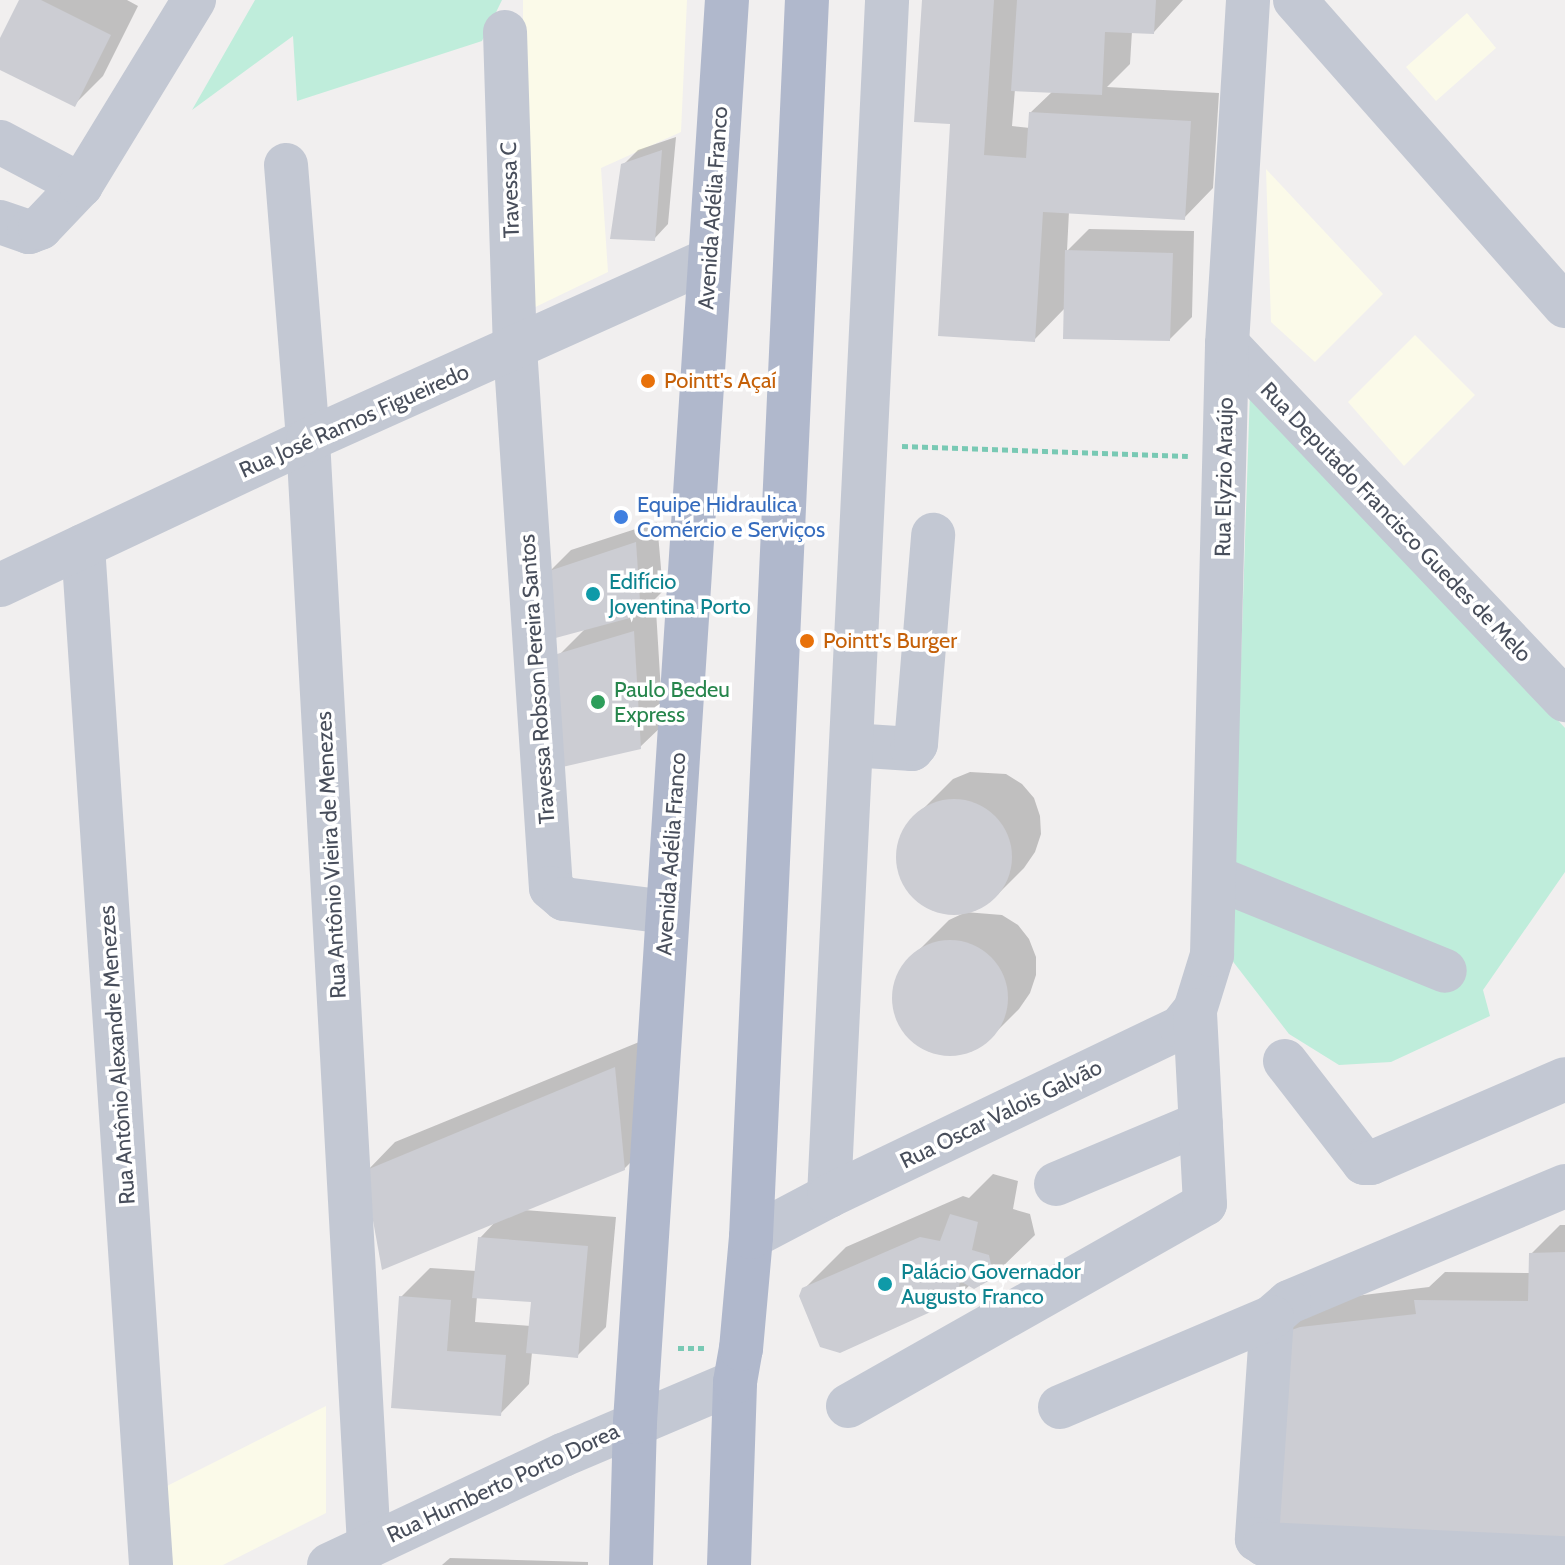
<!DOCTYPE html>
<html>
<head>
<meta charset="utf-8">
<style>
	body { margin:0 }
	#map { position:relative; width:1565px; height:1565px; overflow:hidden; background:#f1efef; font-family:Cabin,sans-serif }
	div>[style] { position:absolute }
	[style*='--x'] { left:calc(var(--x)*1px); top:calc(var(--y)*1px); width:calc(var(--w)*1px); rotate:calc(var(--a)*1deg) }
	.commercial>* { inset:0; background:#fbfae9 }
	.green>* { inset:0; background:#bfeddb }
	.shadow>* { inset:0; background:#0003 }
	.building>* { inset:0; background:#cccdd3 }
	.round { border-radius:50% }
	.path>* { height:5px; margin-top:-2.5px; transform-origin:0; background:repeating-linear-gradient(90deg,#79c9b4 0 6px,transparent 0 10px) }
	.minor>* { height:44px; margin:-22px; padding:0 22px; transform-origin:22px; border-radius:22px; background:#c3c8d3 }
	.major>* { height:44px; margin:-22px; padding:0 22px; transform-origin:22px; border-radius:22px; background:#b0b8cc }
	.dots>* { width:22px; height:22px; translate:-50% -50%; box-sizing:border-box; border:4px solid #fff; border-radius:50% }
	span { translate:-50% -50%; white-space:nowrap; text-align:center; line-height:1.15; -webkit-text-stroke:7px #fff; paint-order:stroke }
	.street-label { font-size:22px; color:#484e5b }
	.food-label { font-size:22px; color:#c56008 }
	.left { translate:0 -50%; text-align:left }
	.shop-label { font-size:22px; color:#366cbe }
	.culture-label { font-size:22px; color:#0d838f }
	.leisure-label { font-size:22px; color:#27864d }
</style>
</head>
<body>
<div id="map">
	<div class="commercial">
		<div style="clip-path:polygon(523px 0,687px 0,681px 132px,601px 168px,608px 272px,523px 313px)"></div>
		<div style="clip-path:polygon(1467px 13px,1496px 48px,1436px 101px,1406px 67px)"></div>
		<div style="clip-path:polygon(1266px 169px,1383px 294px,1315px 362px,1271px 322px)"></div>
		<div style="clip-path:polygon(1415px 335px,1475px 395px,1404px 466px,1348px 402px)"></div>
		<div style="clip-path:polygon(326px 1406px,326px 1513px,223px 1565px,168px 1565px,165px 1487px)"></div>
	</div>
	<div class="green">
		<div style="clip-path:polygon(255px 0,502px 0,482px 41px,297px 101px,293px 36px,192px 110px)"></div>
		<div style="clip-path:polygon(1250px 391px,1565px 728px,1565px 872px,1483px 990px,1490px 1016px,1391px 1062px,1339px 1065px,1289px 1034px,1231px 959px)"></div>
	</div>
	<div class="shadow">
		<div style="clip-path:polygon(22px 0,127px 0,138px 6px,103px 76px,74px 105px,0 68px,0 42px)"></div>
		<div style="clip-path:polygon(evenodd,924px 0,1183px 0,1154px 32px,1132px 31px,1130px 64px,1107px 87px,1219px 93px,1213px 188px,1184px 218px,1069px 211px,1067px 251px,1089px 229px,1194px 231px,1192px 317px,1170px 339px,1065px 308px,1034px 340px,953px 122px,924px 0,1015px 89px,1053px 91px,1030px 113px,1030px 128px,1012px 126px,1015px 89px)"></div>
		<div style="clip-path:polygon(676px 137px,668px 224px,654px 239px,623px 165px,638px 150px)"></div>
		<div style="clip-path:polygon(657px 522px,663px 591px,638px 616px,656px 610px,663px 725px,640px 747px,559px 655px,586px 628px,548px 573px,571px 550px)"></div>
		<div style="clip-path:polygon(970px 772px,1006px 774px,1022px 784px,1034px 798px,1040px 816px,1041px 834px,1035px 852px,1024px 868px,994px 898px,965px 912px,1002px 915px,1018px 925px,1029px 939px,1036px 957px,1036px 975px,1030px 993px,1019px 1009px,989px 1039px,974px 1049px,955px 1055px,937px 1053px,919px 1046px,905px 1033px,896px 1017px,893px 998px,896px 980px,905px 964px,949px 920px,964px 913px,941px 912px,923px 905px,909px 892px,901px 876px,898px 857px,901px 839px,909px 823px,953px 779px)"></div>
		<div style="clip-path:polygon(evenodd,644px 1040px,654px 1139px,624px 1169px,524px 1210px,616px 1217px,606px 1327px,577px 1356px,532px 1352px,529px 1384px,500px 1414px,401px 1297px,430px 1268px,477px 1271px,480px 1238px,496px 1221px,366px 1172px,395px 1142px,644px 1040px,477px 1296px,533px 1300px,531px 1326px,475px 1322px,477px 1296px)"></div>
		<div style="clip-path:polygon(993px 1174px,1018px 1181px,1013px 1209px,1030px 1214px,1035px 1235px,993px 1276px,970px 1285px,956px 1298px,804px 1289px,846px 1247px,963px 1196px,969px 1198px)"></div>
		<div style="clip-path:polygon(1560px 1225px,1565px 1225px,1565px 1537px,1285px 1334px,1314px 1304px,1331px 1299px,1429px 1287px,1445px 1272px,1530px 1273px,1531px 1254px)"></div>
		<div style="clip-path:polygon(450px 1558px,588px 1562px,588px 1565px,442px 1565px)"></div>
	</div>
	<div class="building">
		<div style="clip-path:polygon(19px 0,41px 0,111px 35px,75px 107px,0 70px,0 38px)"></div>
		<div style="clip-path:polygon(922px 0,994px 0,984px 155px,1026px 158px,1029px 112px,1191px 121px,1185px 220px,1043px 212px,1035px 342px,938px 336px,950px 124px,914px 122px)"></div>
		<div style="clip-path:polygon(1017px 0,1156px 0,1154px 34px,1105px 32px,1102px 95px,1011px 91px)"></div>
		<div style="clip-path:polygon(662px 150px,655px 241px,610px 239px,621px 164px)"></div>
		<div style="clip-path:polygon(1065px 250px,1173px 253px,1170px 341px,1063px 339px)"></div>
		<div style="clip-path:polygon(636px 542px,641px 615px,548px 640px,546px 572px)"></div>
		<div style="clip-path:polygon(634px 631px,641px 749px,558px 768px,557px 654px)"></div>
		<div class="round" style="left:896px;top:799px;width:116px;height:116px"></div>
		<div class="round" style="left:892px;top:940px;width:116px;height:116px"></div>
		<div style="clip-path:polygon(615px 1067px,625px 1170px,382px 1270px,364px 1171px)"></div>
		<div style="clip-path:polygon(950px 1214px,978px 1222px,972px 1250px,989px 1255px,994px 1278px,974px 1289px,960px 1281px,957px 1300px,840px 1353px,820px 1347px,799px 1296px,802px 1288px,920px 1237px,940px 1241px)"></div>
		<div style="clip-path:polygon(478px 1237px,588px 1246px,578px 1358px,526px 1353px,531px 1302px,472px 1298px)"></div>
		<div style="clip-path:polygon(1565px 1252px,1565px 1539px,1273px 1530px,1283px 1333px,1300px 1327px,1416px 1314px,1414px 1300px,1528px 1301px,1529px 1253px)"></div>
		<div style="clip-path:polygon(399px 1296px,451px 1300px,447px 1351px,506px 1355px,501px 1416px,391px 1408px)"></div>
	</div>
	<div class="path">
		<div style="--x:902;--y:446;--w:286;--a:2"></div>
		<div style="--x:678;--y:1348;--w:26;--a:0"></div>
	</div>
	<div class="minor">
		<div style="--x:1295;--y:0;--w:408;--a:48.6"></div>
		<div style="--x:505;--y:32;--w:316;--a:88.2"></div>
		<div style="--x:515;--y:348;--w:541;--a:86.19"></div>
		<div style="--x:551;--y:888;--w:17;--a:40"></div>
		<div style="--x:564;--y:899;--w:104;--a:7.2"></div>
		<div style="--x:0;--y:142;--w:92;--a:28"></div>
		<div style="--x:286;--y:165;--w:276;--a:85.4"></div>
		<div style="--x:308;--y:440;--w:1108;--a:86.84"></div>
		<div style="--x:0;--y:222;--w:31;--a:19"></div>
		<div style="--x:29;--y:232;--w:12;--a:-20"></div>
		<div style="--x:40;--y:228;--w:59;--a:-46.4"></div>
		<div style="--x:81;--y:185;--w:217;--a:-58.6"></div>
		<div style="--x:1227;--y:344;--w:491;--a:46.5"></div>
		<div style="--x:83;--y:546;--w:1021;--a:86.18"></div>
		<div style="--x:0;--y:585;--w:340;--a:-25.2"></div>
		<div style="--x:308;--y:440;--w:440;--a:-24.2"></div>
		<div style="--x:851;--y:745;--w:61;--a:3.8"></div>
		<div style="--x:912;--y:749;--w:6;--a:-51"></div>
		<div style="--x:916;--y:744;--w:210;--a:-85.3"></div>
		<div style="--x:1214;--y:877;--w:249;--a:22.1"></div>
		<div style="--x:1285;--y:1061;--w:129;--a:52.2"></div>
		<div style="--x:1364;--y:1163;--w:7;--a:0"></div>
		<div style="--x:1371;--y:1163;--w:211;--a:-23.4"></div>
		<div style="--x:1056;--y:1184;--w:157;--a:-22.8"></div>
		<div style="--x:1565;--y:1186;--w:299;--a:157.2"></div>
		<div style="--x:1289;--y:1302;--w:23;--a:139"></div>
		<div style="--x:1272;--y:1317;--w:223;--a:93.9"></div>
		<div style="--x:1257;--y:1539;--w:9;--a:36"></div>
		<div style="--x:1264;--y:1544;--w:301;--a:2.7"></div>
		<div style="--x:829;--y:1196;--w:1197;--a:-87.22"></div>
		<div style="--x:751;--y:1237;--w:88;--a:-27.7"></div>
		<div style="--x:829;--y:1196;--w:390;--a:-25.6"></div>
		<div style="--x:1181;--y:1027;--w:22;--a:-51"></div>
		<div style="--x:1195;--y:1010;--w:58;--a:-72.8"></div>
		<div style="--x:1212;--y:955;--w:611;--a:-88.59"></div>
		<div style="--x:1227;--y:344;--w:345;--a:-86.5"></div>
		<div style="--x:848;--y:1406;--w:410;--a:-29.5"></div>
		<div style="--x:1205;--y:1204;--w:194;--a:-93"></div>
		<div style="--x:1060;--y:1407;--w:230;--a:-23"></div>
		<div style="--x:329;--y:1565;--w:259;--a:-25.2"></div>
		<div style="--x:563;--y:1455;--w:187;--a:-23"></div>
	</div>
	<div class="major">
		<div style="--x:631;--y:1565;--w:143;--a:-88.4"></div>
		<div style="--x:635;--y:1422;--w:1425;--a:-86.3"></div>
		<div style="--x:729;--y:1565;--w:183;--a:-88.1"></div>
		<div style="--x:735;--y:1382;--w:34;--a:-80"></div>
		<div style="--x:741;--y:1349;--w:112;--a:-84.9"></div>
		<div style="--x:751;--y:1237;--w:1238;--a:-87.41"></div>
	</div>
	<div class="dots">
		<div style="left:648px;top:381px;background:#e8710a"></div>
		<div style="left:621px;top:517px;background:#3f7fe0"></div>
		<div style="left:593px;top:594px;background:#0f9aa8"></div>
		<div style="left:807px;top:641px;background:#e8710a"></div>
		<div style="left:598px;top:702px;background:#2e9e5b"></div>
		<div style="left:885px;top:1284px;background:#0f9aa8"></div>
	</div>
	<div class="street-label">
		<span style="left:510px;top:190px;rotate:-92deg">Travessa C</span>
		<span style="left:713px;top:208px;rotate:-86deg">Avenida Adélia Franco</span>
		<span style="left:354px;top:421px;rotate:-24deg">Rua José Ramos Figueiredo</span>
		<span style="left:1224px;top:477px;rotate:-89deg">Rua Elyzio Araújo</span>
		<span style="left:1396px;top:522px;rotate:46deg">Rua Deputado Francisco Guedes de Melo</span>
		<span style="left:537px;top:679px;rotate:-94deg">Travessa Robson Pereira Santos</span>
		<span style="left:671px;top:854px;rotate:-86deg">Avenida Adélia Franco</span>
		<span style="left:331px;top:855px;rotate:-93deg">Rua Antônio Vieira de Menezes</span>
		<span style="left:117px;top:1055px;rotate:-94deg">Rua Antônio Alexandre Menezes</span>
		<span style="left:1001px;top:1114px;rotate:-26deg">Rua Oscar Valois Galvão</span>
		<span style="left:503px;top:1483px;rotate:-25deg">Rua Humberto Porto Dorea</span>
	</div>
	<div class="food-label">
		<span class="left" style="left:664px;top:381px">Pointt's Açaí</span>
		<span class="left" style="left:823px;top:641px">Pointt's Burger</span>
	</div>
	<div class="shop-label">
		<span class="left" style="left:637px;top:517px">Equipe Hidraulica<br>Comércio e Serviços</span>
	</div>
	<div class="culture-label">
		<span class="left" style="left:609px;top:594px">Edifício<br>Joventina Porto</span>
		<span class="left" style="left:901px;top:1284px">Palácio Governador<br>Augusto Franco</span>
	</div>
	<div class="leisure-label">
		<span class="left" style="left:614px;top:702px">Paulo Bedeu<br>Express</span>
	</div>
</div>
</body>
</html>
